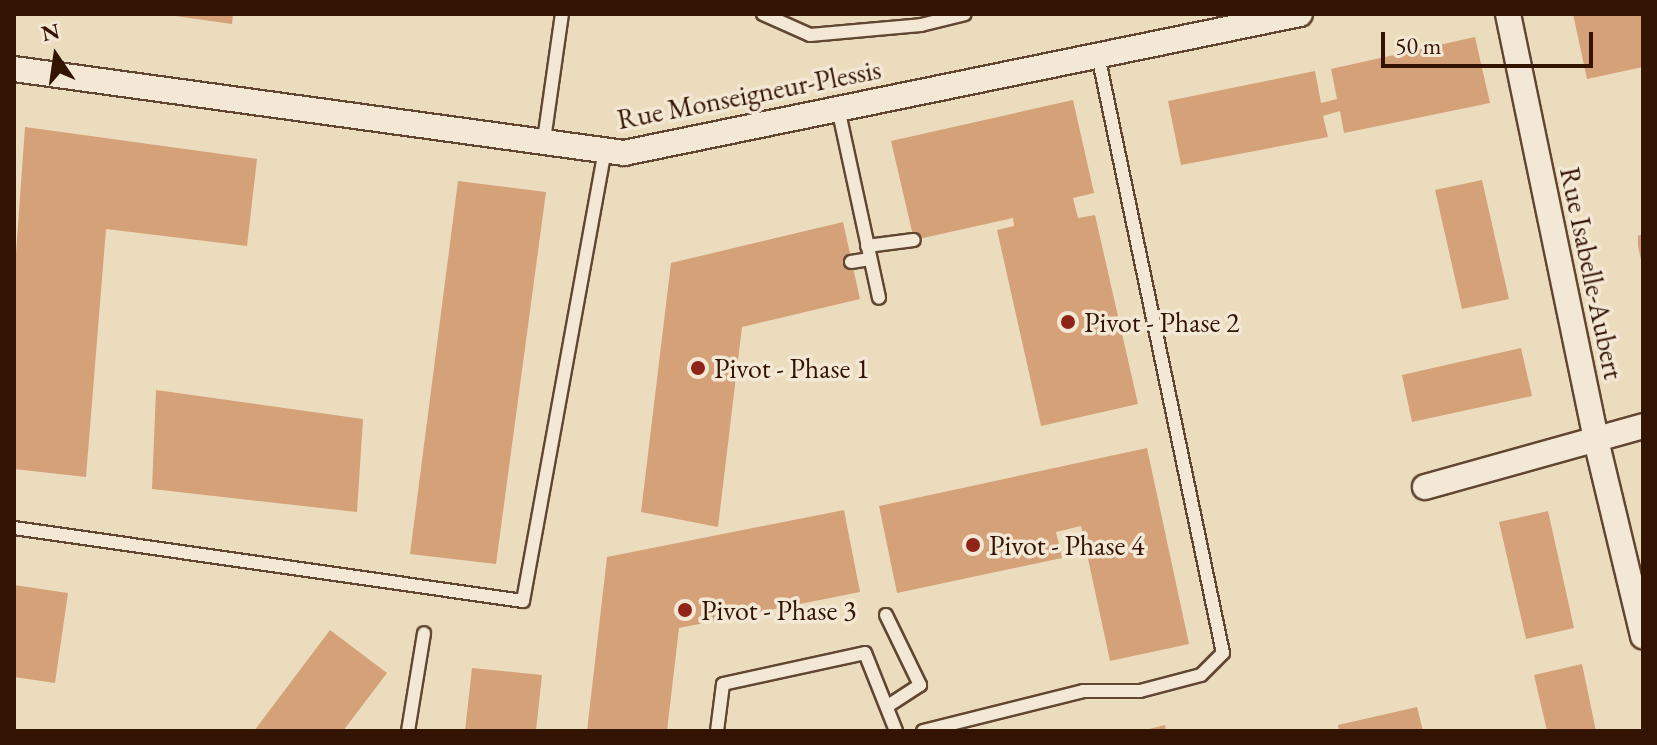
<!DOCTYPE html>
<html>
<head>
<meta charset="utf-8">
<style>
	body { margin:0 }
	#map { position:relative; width:1657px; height:745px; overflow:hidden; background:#ecdcbe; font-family:"EB Garamond",serif }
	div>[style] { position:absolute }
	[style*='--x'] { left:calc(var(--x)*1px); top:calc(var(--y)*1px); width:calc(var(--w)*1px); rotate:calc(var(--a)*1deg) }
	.building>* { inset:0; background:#d4a179 }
	.roads { filter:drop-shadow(2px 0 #614631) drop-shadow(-2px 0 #614631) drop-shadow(0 2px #614631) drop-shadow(0 -2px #614631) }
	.service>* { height:12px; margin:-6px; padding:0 6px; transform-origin:6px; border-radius:6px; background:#f3e8d5 }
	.minor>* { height:24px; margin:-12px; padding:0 12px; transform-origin:12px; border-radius:12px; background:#f3e8d5 }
	.dots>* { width:22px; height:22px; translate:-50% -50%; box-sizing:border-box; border:4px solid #f3e8d5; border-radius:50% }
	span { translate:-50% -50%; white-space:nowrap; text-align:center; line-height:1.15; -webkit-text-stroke:7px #f3e8d5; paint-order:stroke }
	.street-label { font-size:28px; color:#331402 }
	.poi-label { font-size:28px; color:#331402 }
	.left { translate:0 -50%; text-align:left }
	.frame { position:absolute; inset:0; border:16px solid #331402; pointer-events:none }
	.north { position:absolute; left:16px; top:16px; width:80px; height:80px; -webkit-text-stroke:6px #f3e8d5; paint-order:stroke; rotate:347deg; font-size:22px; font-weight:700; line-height:32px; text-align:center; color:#331402 }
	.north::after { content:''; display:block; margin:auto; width:28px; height:36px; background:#331402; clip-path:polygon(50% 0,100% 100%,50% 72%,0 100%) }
	.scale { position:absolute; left:1381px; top:32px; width:212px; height:36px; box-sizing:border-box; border:4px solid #331402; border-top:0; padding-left:10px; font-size:24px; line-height:28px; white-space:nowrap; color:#331402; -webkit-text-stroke:6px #f3e8d5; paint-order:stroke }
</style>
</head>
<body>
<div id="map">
	<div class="building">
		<div style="clip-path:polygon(161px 14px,233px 14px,232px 24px)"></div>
		<div style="clip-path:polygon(1573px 14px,1643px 14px,1643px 67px,1587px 79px)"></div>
		<div style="clip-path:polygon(1475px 37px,1490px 103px,1344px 133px,1340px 111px,1323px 116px,1328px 137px,1181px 165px,1168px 101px,1315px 71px,1321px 103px,1337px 99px,1331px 69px)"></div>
		<div style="clip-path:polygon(1073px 100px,1094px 193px,1073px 198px,1078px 218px,1095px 215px,1138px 404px,1041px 426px,997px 230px,1014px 226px,1013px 218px,914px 240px,891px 141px)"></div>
		<div style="clip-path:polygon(25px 127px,257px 159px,247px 246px,106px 229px,86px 477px,14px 469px,14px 281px)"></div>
		<div style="clip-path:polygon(1482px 180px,1509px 299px,1462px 309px,1435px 190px)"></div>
		<div style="clip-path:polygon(458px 181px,546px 192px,496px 564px,410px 554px)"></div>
		<div style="clip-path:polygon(843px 222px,860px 299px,742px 327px,718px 527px,641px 512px,671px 263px)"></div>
		<div style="clip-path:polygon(1643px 234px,1643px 265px,1642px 265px,1638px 246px,1638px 236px)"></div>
		<div style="clip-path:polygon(1521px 348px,1532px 396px,1412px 422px,1402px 375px)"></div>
		<div style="clip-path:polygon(156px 390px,363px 419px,357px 512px,152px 489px)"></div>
		<div style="clip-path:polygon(1147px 448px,1189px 644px,1110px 661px,1081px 526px,1056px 532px,1062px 558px,897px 593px,879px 506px)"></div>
		<div style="clip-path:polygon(844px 510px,860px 592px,679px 628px,667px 731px,587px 731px,607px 557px)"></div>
		<div style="clip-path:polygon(1548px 511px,1574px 628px,1526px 639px,1499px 522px)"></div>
		<div style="clip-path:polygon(14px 585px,68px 593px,55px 683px,14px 677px)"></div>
		<div style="clip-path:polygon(330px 630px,387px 673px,343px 731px,254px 731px)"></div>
		<div style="clip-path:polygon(1582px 664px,1596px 731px,1547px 731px,1534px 675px)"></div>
		<div style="clip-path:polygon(472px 668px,542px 675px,536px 731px,465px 731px)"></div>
		<div style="clip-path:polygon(1417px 707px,1423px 731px,1339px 731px,1338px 725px)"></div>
		<div style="clip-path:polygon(1165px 725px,1166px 731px,1145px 731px,1145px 730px)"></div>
	</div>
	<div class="roads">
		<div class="service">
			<div style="--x:763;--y:14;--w:51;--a:24.1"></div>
			<div style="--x:810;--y:35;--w:111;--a:-5.1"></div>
			<div style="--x:921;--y:25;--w:45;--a:-14"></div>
			<div style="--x:838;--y:108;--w:194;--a:77.8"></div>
			<div style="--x:544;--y:140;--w:127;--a:-81.9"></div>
			<div style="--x:867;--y:246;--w:47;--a:-7.3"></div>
			<div style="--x:851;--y:262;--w:19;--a:-9"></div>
			<div style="--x:14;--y:528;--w:514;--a:8.16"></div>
			<div style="--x:523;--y:601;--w:458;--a:-79.7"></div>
			<div style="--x:886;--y:615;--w:78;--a:64.1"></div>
			<div style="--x:920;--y:685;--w:38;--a:147"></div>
			<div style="--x:408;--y:731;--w:99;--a:-80.7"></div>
			<div style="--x:717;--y:731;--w:47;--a:-82.7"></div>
			<div style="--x:723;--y:684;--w:145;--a:-12.3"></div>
			<div style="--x:865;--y:653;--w:84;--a:68.3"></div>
			<div style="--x:923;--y:731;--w:165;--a:-14"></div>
			<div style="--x:1083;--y:691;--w:57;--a:0"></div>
			<div style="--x:1140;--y:691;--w:63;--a:-14.7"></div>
			<div style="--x:1201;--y:675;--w:31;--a:-45"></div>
			<div style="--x:1223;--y:653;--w:611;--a:-101.81"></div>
		</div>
		<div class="minor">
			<div style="--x:1508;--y:14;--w:435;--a:78.3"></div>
			<div style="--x:1596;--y:440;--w:202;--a:76.5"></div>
			<div style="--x:14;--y:69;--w:616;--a:7.84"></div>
			<div style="--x:624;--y:153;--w:690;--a:-11.62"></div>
			<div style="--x:1425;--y:487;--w:226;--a:-15.6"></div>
		</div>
	</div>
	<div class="dots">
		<div style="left:1068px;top:322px;background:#8f2418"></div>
		<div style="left:698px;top:368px;background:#8f2418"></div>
		<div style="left:973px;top:545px;background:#8f2418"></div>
		<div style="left:685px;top:610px;background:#8f2418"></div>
	</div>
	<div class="street-label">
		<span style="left:749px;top:94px;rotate:-11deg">Rue Monseigneur-Plessis</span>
		<span style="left:1592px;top:273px;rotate:78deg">Rue Isabelle-Aubert</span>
	</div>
	<div class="poi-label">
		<span class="left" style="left:1084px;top:322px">Pivot - Phase 2</span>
		<span class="left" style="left:714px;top:368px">Pivot - Phase 1</span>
		<span class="left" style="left:989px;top:545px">Pivot - Phase 4</span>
		<span class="left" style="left:701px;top:610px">Pivot - Phase 3</span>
	</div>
	<div class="frame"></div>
	<div class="north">N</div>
	<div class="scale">50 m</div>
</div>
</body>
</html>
